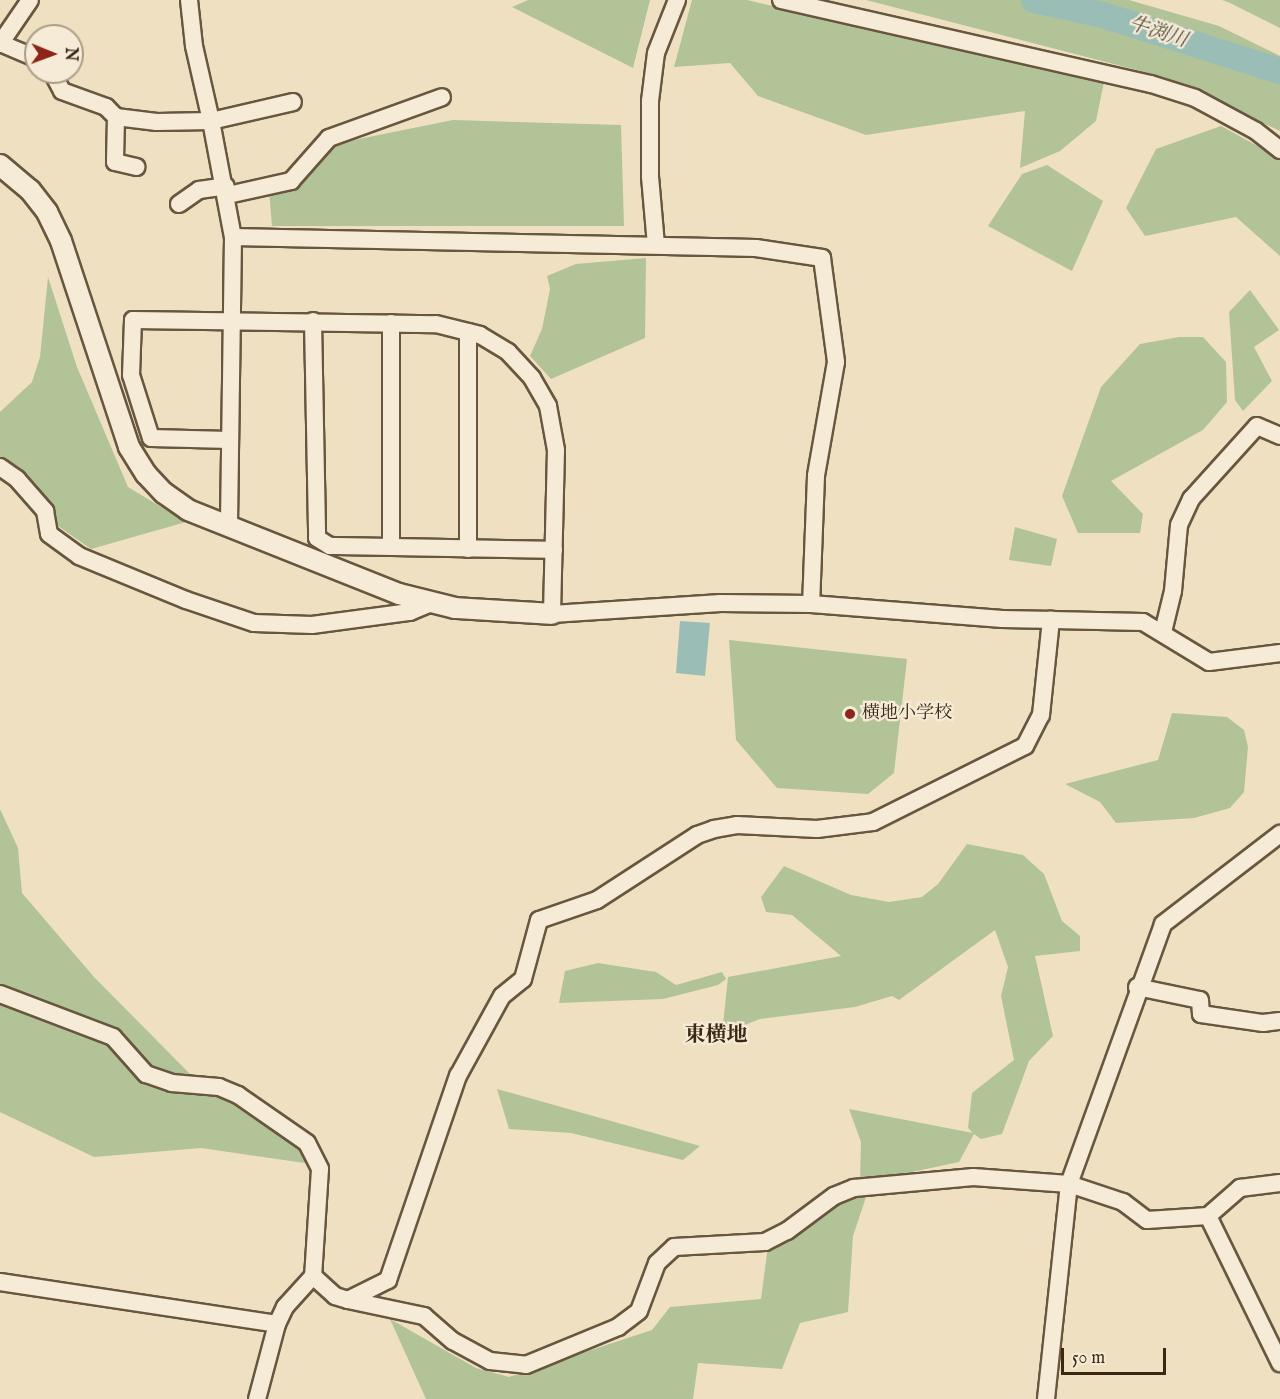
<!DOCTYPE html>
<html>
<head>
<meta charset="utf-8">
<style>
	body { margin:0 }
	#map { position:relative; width:1280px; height:1399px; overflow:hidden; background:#efe0c2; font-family:"IM FELL English","Noto Serif JP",serif }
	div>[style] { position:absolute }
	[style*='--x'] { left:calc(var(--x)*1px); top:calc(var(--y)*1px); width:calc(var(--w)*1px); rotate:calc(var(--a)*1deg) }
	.green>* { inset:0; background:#b3c398 }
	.water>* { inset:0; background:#9abdb5 }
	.river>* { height:26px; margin:-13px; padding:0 13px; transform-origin:13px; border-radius:13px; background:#9abdb5 }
	.roads { filter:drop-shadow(2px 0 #68563e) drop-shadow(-2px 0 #68563e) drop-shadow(0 2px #68563e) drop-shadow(0 -2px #68563e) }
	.minor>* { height:16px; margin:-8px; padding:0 8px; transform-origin:8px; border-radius:8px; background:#f5ebd7 }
	.tertiary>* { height:20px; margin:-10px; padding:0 10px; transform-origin:10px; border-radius:10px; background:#f5ebd7 }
	.dots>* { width:16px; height:16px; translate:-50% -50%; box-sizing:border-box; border:3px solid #f5ebd7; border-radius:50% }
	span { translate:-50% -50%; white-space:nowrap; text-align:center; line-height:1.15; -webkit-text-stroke:4.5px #f5ebd7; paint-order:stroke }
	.poi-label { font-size:18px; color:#3b2812 }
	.left { translate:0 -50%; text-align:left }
	.water-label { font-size:20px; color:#534d3b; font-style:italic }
	.quarter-label { font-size:21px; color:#3b2812; font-weight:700 }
	.north { position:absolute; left:24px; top:24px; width:60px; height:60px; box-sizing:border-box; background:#f5ebd7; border:2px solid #ab9d88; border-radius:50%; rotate:91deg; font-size:16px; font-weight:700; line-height:24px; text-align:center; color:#3b2812 }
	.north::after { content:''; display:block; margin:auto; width:21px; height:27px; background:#8f2418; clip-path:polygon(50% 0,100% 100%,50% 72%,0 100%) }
	.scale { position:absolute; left:1061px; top:1348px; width:105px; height:27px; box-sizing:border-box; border:3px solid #3b2812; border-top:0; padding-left:8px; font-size:18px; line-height:21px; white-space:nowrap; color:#3b2812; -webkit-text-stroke:4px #f5ebd7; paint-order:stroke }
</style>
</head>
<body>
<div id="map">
	<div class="green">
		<div style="clip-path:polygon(528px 0,650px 0,633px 68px,512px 7px)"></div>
		<div style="clip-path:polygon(692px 0,747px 0,1104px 82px,1096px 121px,1060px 151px,1020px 168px,1025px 111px,866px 135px,758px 96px,730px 63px,674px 67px)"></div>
		<div style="clip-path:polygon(866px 0,1129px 0,1219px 26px,1280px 56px,1280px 131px,1164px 77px)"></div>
		<div style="clip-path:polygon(1222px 0,1280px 0,1280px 28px,1230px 3px)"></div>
		<div style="clip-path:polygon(453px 120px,621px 125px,624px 226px,272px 226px,269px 190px,334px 144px)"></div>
		<div style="clip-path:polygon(1221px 126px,1280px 158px,1280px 256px,1236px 217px,1145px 236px,1126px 208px,1156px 149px)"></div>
		<div style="clip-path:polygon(1047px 165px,1103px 201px,1072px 271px,988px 226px,1022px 174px)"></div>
		<div style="clip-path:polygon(646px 258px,645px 338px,551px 379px,530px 356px,542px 329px,550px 289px,547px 276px,576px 264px)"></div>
		<div style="clip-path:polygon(48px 277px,77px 367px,128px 487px,186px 522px,91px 549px,58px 526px,17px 479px,0 470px,0 412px,32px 382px,40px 357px)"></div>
		<div style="clip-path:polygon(1250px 290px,1279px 330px,1254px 347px,1272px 381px,1243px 411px,1235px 400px,1229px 312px)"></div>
		<div style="clip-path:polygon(1179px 337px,1203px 337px,1226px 362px,1227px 402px,1203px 430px,1111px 481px,1143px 514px,1140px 533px,1078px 533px,1062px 496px,1101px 387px,1140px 344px)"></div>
		<div style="clip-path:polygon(1015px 527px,1057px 539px,1051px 566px,1009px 560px)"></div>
		<div style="clip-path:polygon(729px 640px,907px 659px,894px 773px,868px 794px,777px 788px,736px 740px)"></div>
		<div style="clip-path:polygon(1172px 713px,1227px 717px,1244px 730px,1248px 747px,1244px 792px,1230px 808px,1194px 818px,1116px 823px,1100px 802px,1065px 784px,1158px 760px)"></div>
		<div style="clip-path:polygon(0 809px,18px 848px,22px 893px,94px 977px,194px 1078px,297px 1148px,312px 1164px,201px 1148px,94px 1157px,0 1112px)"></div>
		<div style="clip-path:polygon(967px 844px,1023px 855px,1044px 874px,1062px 921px,1080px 936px,1080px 951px,1035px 956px,1053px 1036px,1029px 1061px,1002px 1134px,981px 1139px,974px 1134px,959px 1162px,860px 1183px,861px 1142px,849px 1109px,973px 1133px,968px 1128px,972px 1093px,1014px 1060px,1001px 996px,1008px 967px,995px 930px,899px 1000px,892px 996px,855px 1007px,760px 1019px,722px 1034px,728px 977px,841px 956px,792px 915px,766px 912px,761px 897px,784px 866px,851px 895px,889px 902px,922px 897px,938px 884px)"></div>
		<div style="clip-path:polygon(598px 963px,656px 972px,676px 985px,722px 972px,726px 979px,718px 985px,663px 999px,559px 1003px,565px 971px)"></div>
		<div style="clip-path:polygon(497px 1089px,700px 1146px,683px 1160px,571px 1133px,509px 1129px)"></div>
		<div style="clip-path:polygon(867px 1194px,853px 1236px,848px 1312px,800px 1323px,782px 1369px,698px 1363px,693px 1399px,426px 1399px,390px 1319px,476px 1368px,509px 1377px,652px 1330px,670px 1307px,761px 1299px,768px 1246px,813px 1214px)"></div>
	</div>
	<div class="water">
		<div style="clip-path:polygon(680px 621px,710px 623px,705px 676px,676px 673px)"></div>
	</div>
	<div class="river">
		<div style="--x:1034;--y:0;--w:71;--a:12.3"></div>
		<div style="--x:1103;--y:15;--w:186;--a:17.6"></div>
	</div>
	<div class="roads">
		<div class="minor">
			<div style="--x:189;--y:0;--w:46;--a:83.8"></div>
			<div style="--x:194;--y:46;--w:77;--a:77.2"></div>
			<div style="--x:211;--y:121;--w:84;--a:-13"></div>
			<div style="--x:781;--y:0;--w:379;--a:12.8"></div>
			<div style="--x:1151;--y:84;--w:46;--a:17.7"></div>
			<div style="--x:1195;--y:98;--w:69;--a:28.4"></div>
			<div style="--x:1256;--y:131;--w:31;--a:38"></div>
			<div style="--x:0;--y:43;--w:39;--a:23"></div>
			<div style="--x:0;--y:44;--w:53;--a:-55.7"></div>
			<div style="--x:52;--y:72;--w:21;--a:62"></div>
			<div style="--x:62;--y:91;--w:47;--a:20"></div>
			<div style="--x:106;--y:107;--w:14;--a:45"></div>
			<div style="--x:116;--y:117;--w:41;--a:7"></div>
			<div style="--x:157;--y:122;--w:54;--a:-1.1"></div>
			<div style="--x:211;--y:121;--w:118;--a:79.3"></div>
			<div style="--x:233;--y:237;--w:291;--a:90.8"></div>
			<div style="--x:116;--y:117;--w:45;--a:91.3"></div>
			<div style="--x:115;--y:162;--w:22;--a:13"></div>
			<div style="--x:228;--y:195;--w:65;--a:-12.5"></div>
			<div style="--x:291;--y:181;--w:57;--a:-48.5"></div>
			<div style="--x:329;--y:138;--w:120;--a:-19.9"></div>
			<div style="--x:179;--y:204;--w:24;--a:-35"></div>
			<div style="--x:199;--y:190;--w:27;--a:-8"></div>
			<div style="--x:233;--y:237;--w:523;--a:1.2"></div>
			<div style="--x:756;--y:248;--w:67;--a:8.6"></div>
			<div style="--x:822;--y:258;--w:105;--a:82.3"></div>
			<div style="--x:836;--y:362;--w:116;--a:100"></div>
			<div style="--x:816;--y:476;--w:128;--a:92.2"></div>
			<div style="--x:656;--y:245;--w:68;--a:-95"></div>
			<div style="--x:650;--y:177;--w:76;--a:-90"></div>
			<div style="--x:650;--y:101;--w:48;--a:-82.9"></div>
			<div style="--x:656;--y:53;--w:57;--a:-68.4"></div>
			<div style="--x:313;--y:321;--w:217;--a:88.9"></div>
			<div style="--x:317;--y:538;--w:15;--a:32"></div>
			<div style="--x:330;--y:546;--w:224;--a:1"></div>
			<div style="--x:391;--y:323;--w:224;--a:90"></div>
			<div style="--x:468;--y:332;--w:217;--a:90"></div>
			<div style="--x:230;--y:440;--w:79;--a:-178.5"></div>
			<div style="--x:151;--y:438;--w:66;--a:-107.6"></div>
			<div style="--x:131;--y:375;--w:55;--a:-87.9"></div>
			<div style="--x:133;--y:320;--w:303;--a:0.8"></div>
			<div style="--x:436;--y:324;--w:45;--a:14"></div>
			<div style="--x:480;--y:335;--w:33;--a:31"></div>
			<div style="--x:508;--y:352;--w:35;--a:47"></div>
			<div style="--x:532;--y:378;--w:32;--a:60"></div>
			<div style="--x:548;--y:406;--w:45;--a:79.7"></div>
			<div style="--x:556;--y:450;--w:164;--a:91.4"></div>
			<div style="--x:552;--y:614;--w:169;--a:-3.7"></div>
			<div style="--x:721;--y:603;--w:90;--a:0.6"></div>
			<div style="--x:811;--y:604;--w:192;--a:4.5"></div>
			<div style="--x:1002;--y:619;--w:141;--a:1.2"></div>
			<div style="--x:1143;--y:622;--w:77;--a:31.2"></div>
			<div style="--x:1209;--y:662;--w:72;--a:-7.2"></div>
			<div style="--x:0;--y:467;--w:21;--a:35"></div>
			<div style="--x:17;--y:479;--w:43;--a:48.8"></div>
			<div style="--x:45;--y:511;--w:23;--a:80"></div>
			<div style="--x:49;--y:534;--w:37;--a:36"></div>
			<div style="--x:79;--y:556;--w:116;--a:22.4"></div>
			<div style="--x:186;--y:600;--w:72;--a:18.7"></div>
			<div style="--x:254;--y:623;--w:58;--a:2"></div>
			<div style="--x:312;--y:625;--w:99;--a:-7.6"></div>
			<div style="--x:410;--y:612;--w:26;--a:-23"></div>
			<div style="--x:1163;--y:632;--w:42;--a:-76.3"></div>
			<div style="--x:1173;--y:591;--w:66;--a:-84.8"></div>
			<div style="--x:1179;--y:525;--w:29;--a:-65"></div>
			<div style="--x:1191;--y:499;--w:98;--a:-47.9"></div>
			<div style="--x:1257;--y:426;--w:25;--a:23"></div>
			<div style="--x:1137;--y:987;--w:64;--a:11.7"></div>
			<div style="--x:1200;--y:1000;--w:14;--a:86"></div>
			<div style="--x:1201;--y:1014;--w:63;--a:8.3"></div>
			<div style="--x:1263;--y:1023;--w:17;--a:-7"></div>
			<div style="--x:0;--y:994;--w:121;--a:20.8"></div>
			<div style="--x:113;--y:1037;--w:50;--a:48.3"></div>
			<div style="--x:146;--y:1074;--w:28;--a:19"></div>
			<div style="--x:172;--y:1083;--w:47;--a:4.9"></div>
			<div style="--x:219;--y:1087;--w:21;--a:23"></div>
			<div style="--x:238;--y:1095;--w:84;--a:34.8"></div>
			<div style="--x:307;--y:1143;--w:29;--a:63"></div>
			<div style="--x:320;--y:1169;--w:107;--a:93.7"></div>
			<div style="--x:313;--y:1276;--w:42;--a:132.1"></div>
			<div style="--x:285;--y:1307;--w:19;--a:115"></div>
			<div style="--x:277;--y:1324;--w:78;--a:104.9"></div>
			<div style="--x:1208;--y:1216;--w:164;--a:63.9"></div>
			<div style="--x:313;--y:1276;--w:30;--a:42"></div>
			<div style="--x:335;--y:1296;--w:14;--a:17"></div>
			<div style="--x:348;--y:1300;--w:78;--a:11.9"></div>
			<div style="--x:424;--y:1316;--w:38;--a:41"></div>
			<div style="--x:453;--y:1341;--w:42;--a:28.4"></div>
			<div style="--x:490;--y:1361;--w:36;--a:6"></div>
			<div style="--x:526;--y:1365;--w:100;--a:-22.4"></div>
			<div style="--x:618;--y:1327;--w:26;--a:-37"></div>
			<div style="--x:639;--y:1311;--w:51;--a:-69.4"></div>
			<div style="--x:657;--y:1263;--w:23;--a:-43"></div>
			<div style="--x:674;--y:1247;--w:91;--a:-3.1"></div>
			<div style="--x:765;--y:1242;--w:25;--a:-27"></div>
			<div style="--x:787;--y:1231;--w:59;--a:-36.7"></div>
			<div style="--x:834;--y:1196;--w:22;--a:-22"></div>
			<div style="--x:854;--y:1188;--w:120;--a:-5.3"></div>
			<div style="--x:973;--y:1177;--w:96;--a:4.2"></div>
			<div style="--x:1069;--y:1184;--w:57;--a:18.4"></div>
			<div style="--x:1123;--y:1202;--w:30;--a:37"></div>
			<div style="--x:1147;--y:1220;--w:61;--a:-3.8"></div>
			<div style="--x:1208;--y:1216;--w:43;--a:-41.2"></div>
			<div style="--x:1240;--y:1188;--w:40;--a:-7.1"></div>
			<div style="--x:0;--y:1282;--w:280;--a:8.6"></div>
			<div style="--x:348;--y:1300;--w:45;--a:-26.6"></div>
			<div style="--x:388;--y:1280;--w:216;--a:-71.1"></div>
			<div style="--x:458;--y:1076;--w:91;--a:-61.2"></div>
			<div style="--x:502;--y:996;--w:27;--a:-39"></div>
			<div style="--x:523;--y:979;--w:61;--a:-74.8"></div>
			<div style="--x:539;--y:920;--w:61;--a:-19"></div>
			<div style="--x:597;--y:900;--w:119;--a:-33"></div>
			<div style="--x:697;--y:835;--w:18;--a:-19"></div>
			<div style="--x:714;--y:829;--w:23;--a:-10"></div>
			<div style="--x:737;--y:825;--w:80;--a:2.9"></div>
			<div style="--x:817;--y:829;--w:56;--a:-7.1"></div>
			<div style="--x:873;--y:822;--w:170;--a:-26.6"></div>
			<div style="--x:1025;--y:746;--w:35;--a:-63"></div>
			<div style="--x:1041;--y:715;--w:96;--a:-84"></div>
			<div style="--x:1046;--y:1399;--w:216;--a:-83.9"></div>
			<div style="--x:1069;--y:1184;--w:276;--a:-70.1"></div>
			<div style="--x:1163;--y:924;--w:148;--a:-37.6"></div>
		</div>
		<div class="tertiary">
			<div style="--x:0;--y:165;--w:39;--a:40"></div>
			<div style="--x:30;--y:190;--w:28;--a:52"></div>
			<div style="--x:47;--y:212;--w:32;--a:64"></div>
			<div style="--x:61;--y:241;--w:217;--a:71.7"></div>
			<div style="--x:129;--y:447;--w:32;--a:58"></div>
			<div style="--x:146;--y:474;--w:26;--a:47"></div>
			<div style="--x:164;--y:493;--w:29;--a:35"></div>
			<div style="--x:188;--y:510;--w:227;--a:21.7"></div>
			<div style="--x:399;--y:594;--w:58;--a:14"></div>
			<div style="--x:455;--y:608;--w:97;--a:3.5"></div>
		</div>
	</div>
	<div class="dots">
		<div style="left:850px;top:714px;background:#8f2418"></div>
	</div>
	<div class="poi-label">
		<span class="left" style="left:862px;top:714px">横地小学校</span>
	</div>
	<div class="water-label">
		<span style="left:1158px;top:32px;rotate:18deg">牛渕川</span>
	</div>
	<div class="quarter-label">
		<span style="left:716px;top:1036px">東横地</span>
	</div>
	<div class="north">N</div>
	<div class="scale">50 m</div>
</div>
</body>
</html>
